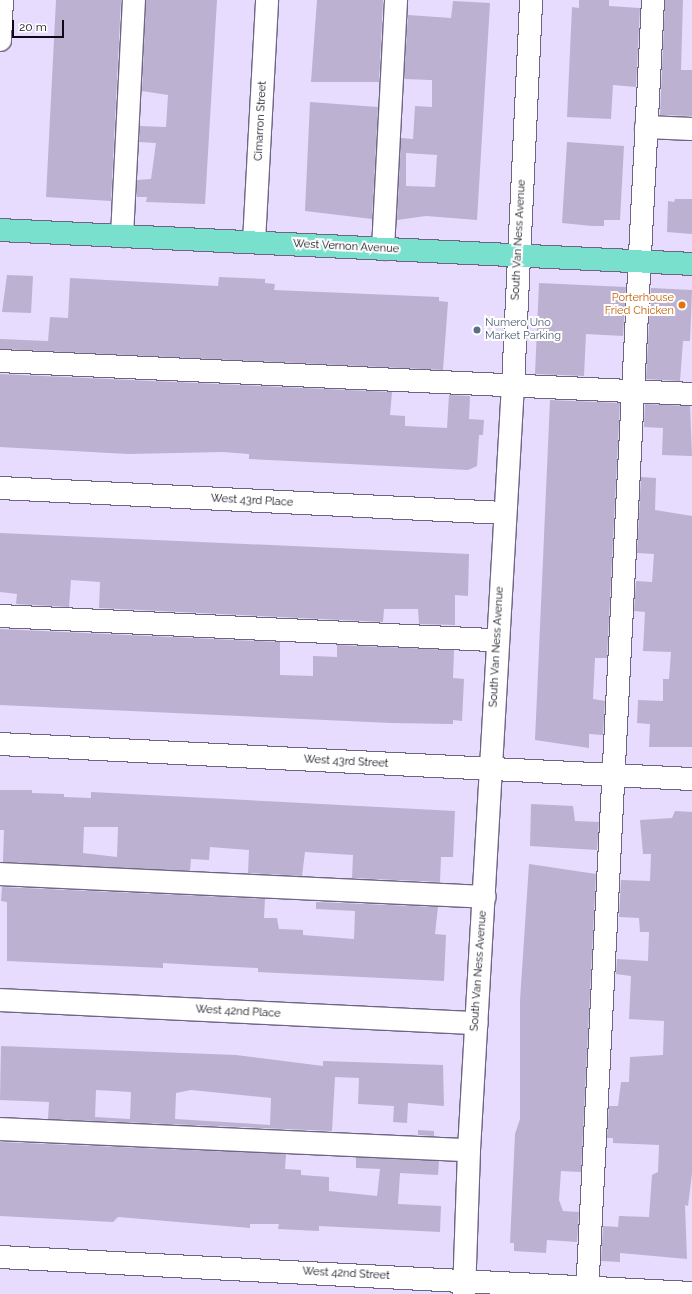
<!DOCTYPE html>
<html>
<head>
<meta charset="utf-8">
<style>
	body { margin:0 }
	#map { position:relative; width:692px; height:1294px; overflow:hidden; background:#e7dcfd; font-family:Raleway,sans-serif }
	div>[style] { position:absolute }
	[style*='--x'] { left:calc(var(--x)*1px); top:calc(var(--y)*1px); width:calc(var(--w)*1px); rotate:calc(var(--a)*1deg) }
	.building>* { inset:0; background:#bcb1d1 }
	.roads { filter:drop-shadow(1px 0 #6f6583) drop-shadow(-1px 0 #6f6583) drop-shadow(0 1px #6f6583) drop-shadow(0 -1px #6f6583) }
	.minor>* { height:22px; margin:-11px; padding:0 11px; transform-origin:11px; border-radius:11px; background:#fff }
	.major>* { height:22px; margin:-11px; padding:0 11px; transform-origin:11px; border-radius:11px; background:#7ae0ce }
	.dots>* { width:11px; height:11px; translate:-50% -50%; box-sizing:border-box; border:2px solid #fff; border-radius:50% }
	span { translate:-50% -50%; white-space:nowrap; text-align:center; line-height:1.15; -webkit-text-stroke:4px #fff; paint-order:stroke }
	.street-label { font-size:11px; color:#0e0a15 }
	.food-label { font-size:11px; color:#c56008 }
	.right { translate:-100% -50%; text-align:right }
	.service-label { font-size:11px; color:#4e5e75 }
	.left { translate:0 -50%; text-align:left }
	.scale { position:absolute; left:12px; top:20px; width:52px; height:18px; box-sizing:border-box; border:2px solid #0e0a15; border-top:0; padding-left:5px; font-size:12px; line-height:14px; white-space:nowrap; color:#0e0a15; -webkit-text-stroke:3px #fff; paint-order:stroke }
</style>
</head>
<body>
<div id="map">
	<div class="building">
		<div style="clip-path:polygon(56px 0,121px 0,111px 201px,46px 197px)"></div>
		<div style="clip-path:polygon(146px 0,217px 0,205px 204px,146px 202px,147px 197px,137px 197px,137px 180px,151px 179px,156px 143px,139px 142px,140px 126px,166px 127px,168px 95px,142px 91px)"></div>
		<div style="clip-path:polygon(317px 0,383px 0,379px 82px,311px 82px)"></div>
		<div style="clip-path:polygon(579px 0,609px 0,609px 6px,640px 8px,636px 87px,613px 85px,611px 119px,567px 117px,572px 7px,579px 8px)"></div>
		<div style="clip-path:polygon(665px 0,683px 0,681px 70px,692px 70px,692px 116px,660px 115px)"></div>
		<div style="clip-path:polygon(evenodd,453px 1px,490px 3px,477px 220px,426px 216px,397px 220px,401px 138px,413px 139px,415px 106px,432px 107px,432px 80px,404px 79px,408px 15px,451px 18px,453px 1px,406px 153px,437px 155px,435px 187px,406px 186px,406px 153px)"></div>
		<div style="clip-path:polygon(310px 102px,378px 107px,372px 219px,305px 211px)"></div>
		<div style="clip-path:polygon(567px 142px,624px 146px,620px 220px,604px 220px,604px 226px,592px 226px,562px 223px)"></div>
		<div style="clip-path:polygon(675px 199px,692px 199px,692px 234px,667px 232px,668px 201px,674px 202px)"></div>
		<div style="clip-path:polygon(7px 275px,33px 276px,31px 313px,2px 312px)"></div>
		<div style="clip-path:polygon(219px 277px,265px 279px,265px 283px,275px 284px,274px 290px,439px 297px,439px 301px,448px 302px,443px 370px,0 349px,0 339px,48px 341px,50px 317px,68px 318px,70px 278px,218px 286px)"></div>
		<div style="clip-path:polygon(539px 283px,626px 287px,623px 336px,586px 334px,584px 376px,535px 374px)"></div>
		<div style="clip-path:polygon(651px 288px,692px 290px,690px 341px,683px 341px,680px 381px,646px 379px)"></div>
		<div style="clip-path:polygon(0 374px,392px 392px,390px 415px,405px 416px,405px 426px,447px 428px,449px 395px,470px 396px,469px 419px,484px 420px,483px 435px,479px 435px,477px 466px,468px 470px,249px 459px,249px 454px,223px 452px,128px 454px,0 447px)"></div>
		<div style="clip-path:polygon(550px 400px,620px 403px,607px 658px,595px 658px,593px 699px,605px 701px,603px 735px,589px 734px,589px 748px,535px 740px)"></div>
		<div style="clip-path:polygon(645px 404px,690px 406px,692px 456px,662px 455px,663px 428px,644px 427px)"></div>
		<div style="clip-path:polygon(641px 477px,656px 478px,655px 510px,692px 516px,692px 747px,649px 747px,650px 724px,637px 723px,638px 700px,663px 701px,663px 679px,669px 679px,671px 652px,643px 651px,645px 612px,634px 611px,636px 581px,652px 582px,654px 554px,637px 553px)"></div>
		<div style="clip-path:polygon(0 533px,469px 554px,468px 596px,455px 595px,455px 625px,419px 624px,418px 609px,384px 609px,383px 622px,99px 608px,100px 582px,71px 580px,69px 607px,16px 604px,17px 594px,0 592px)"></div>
		<div style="clip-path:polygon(0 629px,280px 642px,280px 675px,313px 676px,313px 656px,337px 657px,337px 645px,454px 650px,453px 678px,464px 679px,462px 721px,453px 720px,453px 724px,391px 723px,0 705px)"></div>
		<div style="clip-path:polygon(evenodd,0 790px,32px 790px,32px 793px,64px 794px,64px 797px,91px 798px,91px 792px,455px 811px,453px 857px,441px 857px,440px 882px,352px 878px,353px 855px,305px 852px,302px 876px,248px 873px,249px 850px,210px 847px,209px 860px,191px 859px,190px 871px,3px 862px,4px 830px,0 830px,0 790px,84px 827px,118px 827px,117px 857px,83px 853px,84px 827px)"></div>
		<div style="clip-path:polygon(531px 804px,573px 806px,575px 821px,599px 822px,597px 850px,530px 846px)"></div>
		<div style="clip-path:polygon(675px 811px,692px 812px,692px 1173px,688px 1206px,685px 1205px,687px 1259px,620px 1253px,620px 1262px,601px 1261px,603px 1226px,618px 1227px,619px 1216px,649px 1217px,652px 1175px,658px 1172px,659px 1145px,613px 1143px,613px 1138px,607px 1138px,609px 1106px,618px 1106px,621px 1082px,629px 1082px,630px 1057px,663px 1055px,664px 1021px,629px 1019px,631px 976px,616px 974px,617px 959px,648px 961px,649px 932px,640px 932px,639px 918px,619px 917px,621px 880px,650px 881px,651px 854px,643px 854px,640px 820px,672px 818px)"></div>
		<div style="clip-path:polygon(529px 864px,596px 874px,581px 1172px,561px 1171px,559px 1200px,563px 1211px,579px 1212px,577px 1242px,547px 1240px,546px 1253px,514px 1251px,514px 1243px,510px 1243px,515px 1134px,520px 1119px,520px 1000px)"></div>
		<div style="clip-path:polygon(2px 887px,265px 899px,264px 918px,277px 918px,279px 929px,303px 930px,303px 935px,354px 939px,355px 911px,316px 909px,316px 902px,438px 907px,435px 934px,446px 935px,444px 981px,258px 972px,258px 968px,196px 965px,163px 963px,163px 968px,7px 961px,7px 902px,1px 901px)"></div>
		<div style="clip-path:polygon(evenodd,1px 1046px,236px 1055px,323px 1066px,323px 1061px,443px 1065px,444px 1106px,408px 1103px,407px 1123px,393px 1122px,394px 1106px,358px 1104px,359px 1078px,335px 1077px,332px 1131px,48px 1119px,49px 1102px,0 1100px,1px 1046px,96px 1090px,131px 1092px,130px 1119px,95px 1117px,96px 1090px,1px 1046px,191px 1090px,271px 1098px,270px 1125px,175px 1119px,176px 1093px,191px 1090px)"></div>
		<div style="clip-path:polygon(418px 1130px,434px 1131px,434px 1136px,418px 1135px)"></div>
		<div style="clip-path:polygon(0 1142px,286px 1154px,285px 1169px,301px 1170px,301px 1175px,329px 1177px,329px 1191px,377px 1196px,380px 1169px,356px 1168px,356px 1157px,439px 1161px,438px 1175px,400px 1173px,398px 1204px,441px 1206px,440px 1232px,319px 1226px,319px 1231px,278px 1229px,279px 1224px,250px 1224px,250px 1228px,118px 1217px,113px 1222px,0 1216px)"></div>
	</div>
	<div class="roads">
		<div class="minor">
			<div style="--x:0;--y:40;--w:40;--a:-87.1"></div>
			<div style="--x:646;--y:127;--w:46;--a:2.5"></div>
			<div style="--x:122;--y:236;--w:236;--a:-87.1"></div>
			<div style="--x:254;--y:242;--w:242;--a:-86.9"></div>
			<div style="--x:383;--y:249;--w:249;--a:-87"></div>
			<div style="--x:0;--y:361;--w:693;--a:2.73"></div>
			<div style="--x:0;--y:488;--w:505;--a:2.84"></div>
			<div style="--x:0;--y:616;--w:498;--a:2.8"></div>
			<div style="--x:0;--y:744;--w:693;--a:2.9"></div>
			<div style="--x:0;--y:874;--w:485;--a:2.7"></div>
			<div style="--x:0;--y:1000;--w:477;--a:2.8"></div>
			<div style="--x:0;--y:1129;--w:469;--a:2.6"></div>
			<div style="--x:0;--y:1257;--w:693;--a:2.98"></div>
			<div style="--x:464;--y:1294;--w:144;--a:-88"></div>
			<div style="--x:469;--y:1150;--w:766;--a:-86.71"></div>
			<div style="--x:513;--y:385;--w:385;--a:-87.3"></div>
			<div style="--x:587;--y:1294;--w:1296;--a:-87.08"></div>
		</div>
		<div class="major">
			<div style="--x:0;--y:230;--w:693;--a:2.81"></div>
		</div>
	</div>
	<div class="dots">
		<div style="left:682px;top:305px;background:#e8710a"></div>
		<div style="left:477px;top:330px;background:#5c6f8a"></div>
	</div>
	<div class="street-label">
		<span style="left:261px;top:121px;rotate:-87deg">Cimarron Street</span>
		<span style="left:519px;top:240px;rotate:-87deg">South Van Ness Avenue</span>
		<span style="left:346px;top:247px;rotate:3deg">West Vernon Avenue</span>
		<span style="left:252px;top:501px;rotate:3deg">West 43rd Place</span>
		<span style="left:497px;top:647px;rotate:-87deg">South Van Ness Avenue</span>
		<span style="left:346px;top:762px;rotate:3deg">West 43rd Street</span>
		<span style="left:479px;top:971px;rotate:-86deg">South Van Ness Avenue</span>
		<span style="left:238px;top:1012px;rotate:3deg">West 42nd Place</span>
		<span style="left:346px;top:1274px;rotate:3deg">West 42nd Street</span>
	</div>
	<div class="food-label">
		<span class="right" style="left:674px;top:305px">Porterhouse<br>Fried Chicken</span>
	</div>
	<div class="service-label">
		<span class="left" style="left:485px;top:330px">Numero Uno<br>Market Parking</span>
	</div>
	<div class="scale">20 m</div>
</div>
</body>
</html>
